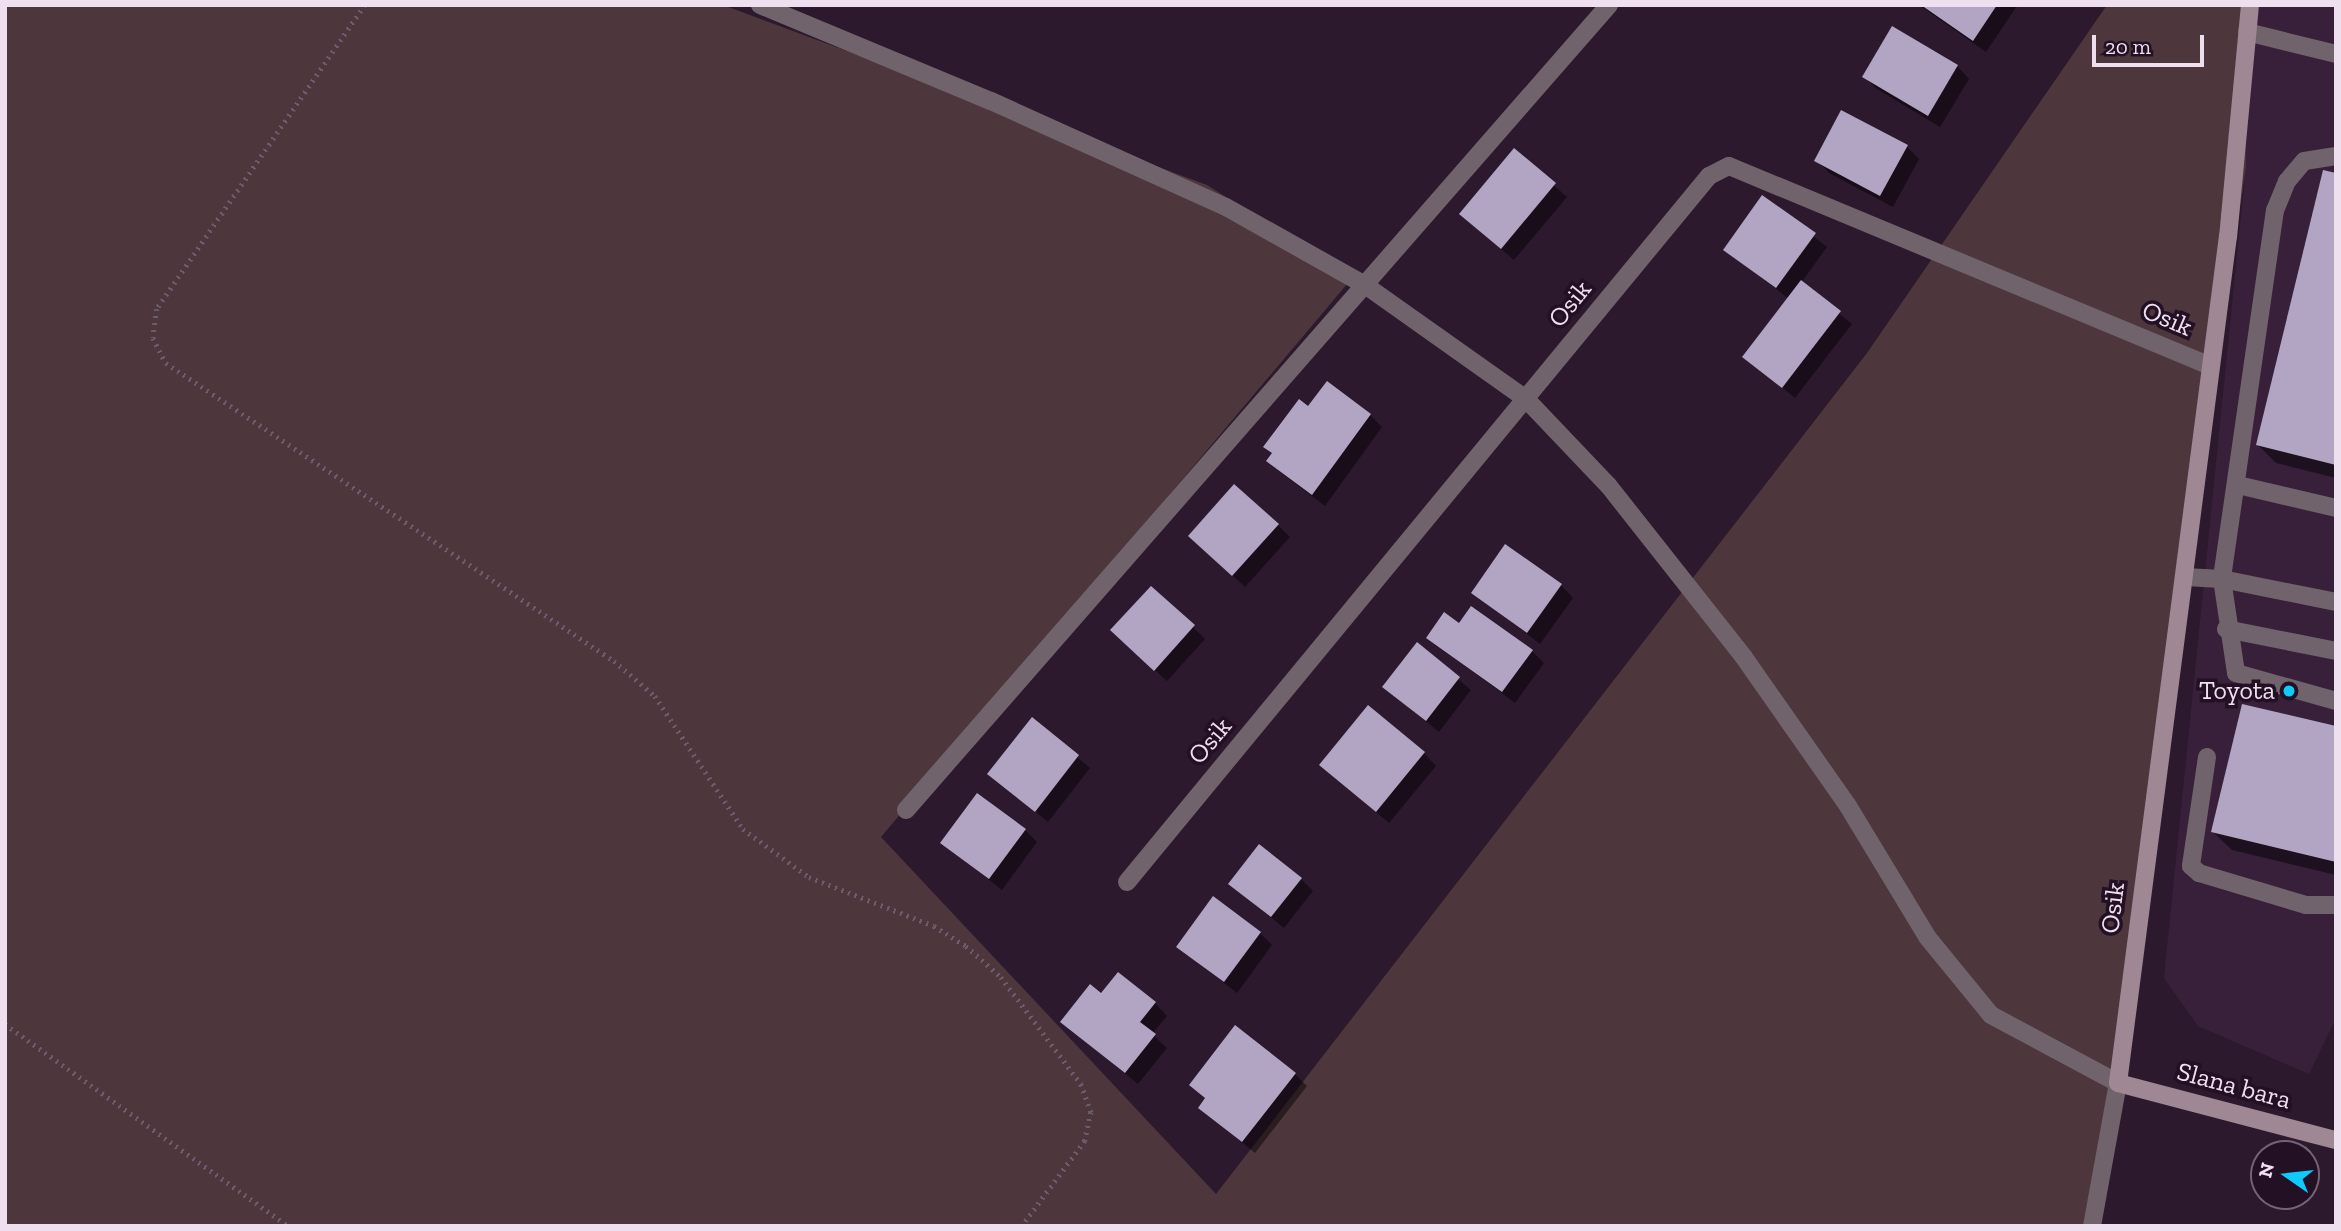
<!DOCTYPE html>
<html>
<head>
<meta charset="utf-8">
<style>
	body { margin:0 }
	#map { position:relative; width:2341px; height:1231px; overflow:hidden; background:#2d192e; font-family:"Zilla Slab",serif }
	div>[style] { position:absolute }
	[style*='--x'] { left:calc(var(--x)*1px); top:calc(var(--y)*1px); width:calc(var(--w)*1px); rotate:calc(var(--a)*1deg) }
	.built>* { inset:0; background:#38203a }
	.green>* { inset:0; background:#4d373c }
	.shadow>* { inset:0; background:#0007 }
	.building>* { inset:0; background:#b2a5c4 }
	.path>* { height:4.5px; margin-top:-2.25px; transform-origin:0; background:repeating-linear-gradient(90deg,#6d5b6e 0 2px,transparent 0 7px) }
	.service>* { height:18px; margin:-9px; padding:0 9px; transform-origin:9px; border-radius:9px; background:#71636b }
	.minor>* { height:18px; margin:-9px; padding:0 9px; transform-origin:9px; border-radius:9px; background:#71636b }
	.tertiary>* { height:18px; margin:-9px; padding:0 9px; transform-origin:9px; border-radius:9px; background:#71636b }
	.secondary>* { height:18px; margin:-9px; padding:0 9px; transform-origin:9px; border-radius:9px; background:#9f8894 }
	.dots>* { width:19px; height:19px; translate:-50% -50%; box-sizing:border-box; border:4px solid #231024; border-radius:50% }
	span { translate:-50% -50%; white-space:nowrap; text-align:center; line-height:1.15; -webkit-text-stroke:7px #231024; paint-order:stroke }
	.street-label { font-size:26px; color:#eee0ee }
	.poi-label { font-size:26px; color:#eee0ee }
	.right { translate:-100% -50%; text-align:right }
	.frame { position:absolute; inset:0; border:7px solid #eee0ee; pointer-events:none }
	.north { position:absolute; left:2250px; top:1140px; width:70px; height:70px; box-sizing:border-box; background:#231024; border:2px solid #746375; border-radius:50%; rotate:284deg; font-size:19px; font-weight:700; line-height:28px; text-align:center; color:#eee0ee }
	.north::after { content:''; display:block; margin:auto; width:24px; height:32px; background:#0fcafa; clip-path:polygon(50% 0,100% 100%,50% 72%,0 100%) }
	.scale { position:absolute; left:2092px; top:35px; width:112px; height:32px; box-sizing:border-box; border:4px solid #eee0ee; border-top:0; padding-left:9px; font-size:21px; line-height:24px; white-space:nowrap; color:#eee0ee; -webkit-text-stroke:5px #231024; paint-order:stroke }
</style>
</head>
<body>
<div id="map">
	<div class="built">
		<div style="clip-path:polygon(2243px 5px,2336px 5px,2336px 1018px,2309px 1074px,2198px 1026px,2164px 978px,2246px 167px)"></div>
	</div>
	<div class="green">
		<div style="clip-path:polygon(5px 5px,723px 5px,1207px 185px,1353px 277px,881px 837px,1216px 1194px,1867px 353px,2107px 5px,2243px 5px,2246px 167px,2142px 884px,2118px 1083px,2084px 1226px,5px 1226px)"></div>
	</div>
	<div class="shadow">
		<div style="clip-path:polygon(1919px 5px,2016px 5px,2017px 6px,1986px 52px)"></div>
		<div style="clip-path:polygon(1957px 66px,1969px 79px,1940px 127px,1877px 89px,1864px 77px)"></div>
		<div style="clip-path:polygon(1907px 147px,1919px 159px,1893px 207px,1829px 173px,1817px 160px)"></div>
		<div style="clip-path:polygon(1515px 151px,1567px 197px,1514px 260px,1474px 226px)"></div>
		<div style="clip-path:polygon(2336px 174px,2336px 478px,2276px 463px,2258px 445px)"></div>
		<div style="clip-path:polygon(1763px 197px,1827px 247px,1801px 283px,1852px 324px,1795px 398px,1745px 357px,1789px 299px,1725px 249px)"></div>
		<div style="clip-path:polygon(1309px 408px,1370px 415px,1382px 427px,1325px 506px,1280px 472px,1268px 460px,1273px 454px,1265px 447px)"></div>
		<div style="clip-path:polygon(1278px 525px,1290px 537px,1245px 587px,1203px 548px)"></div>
		<div style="clip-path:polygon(1561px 585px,1573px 598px,1540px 644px,1473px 592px)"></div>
		<div style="clip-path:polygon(1459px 626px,1532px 651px,1544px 663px,1515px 703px,1428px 638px)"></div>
		<div style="clip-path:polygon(1193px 627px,1205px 639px,1167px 681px,1124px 642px)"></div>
		<div style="clip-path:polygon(1417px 645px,1471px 690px,1439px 732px,1384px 687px)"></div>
		<div style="clip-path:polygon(1033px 720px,1090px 768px,1048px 822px,990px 774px)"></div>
		<div style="clip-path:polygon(2336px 728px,2336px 875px,2232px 850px,2213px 832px)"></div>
		<div style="clip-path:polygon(1424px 753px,1436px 766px,1389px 823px,1334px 777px)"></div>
		<div style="clip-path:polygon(1025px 830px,1037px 842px,1002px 890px,943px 843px)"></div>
		<div style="clip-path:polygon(1301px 879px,1313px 891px,1284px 928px,1230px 884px)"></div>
		<div style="clip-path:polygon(1260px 933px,1272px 945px,1237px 993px,1178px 947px)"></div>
		<div style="clip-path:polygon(1155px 1003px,1167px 1016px,1152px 1034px,1167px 1048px,1138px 1084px,1062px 1022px)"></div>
		<div style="clip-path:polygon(1295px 1074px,1307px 1086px,1255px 1153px,1200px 1108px,1206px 1099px,1191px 1084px)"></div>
	</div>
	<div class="building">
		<div style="clip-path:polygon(1921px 5px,1997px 5px,1973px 41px)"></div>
		<div style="clip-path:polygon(1892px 26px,1958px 65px,1928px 116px,1862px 77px)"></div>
		<div style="clip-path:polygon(1841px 110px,1908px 145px,1880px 196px,1814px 161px)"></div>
		<div style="clip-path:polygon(1514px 148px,1556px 183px,1501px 249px,1459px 214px)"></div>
		<div style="clip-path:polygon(2323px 170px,2336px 173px,2336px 465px,2256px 445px)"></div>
		<div style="clip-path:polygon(1762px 195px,1816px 233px,1776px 288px,1723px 250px)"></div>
		<div style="clip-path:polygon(1801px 280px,1841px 311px,1782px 388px,1742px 357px)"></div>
		<div style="clip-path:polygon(1327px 381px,1371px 414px,1312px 495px,1266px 461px,1272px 453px,1263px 447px,1299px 399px,1308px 406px)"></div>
		<div style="clip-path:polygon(1234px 484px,1279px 524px,1232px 576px,1188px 536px)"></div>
		<div style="clip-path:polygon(1505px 544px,1562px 584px,1527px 633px,1471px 593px)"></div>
		<div style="clip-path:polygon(1151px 586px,1195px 625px,1154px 671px,1110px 630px)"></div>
		<div style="clip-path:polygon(1471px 606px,1533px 650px,1502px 692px,1426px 638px,1444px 612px,1459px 623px)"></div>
		<div style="clip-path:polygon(1417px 642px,1460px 677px,1426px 721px,1382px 687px)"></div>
		<div style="clip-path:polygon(2242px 704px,2336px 726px,2336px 862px,2211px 832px)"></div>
		<div style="clip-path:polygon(1368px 705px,1425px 752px,1376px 812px,1319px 765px)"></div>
		<div style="clip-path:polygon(1032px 717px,1079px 755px,1035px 812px,987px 774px)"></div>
		<div style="clip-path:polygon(977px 793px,1026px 829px,989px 879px,940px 843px)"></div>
		<div style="clip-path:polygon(1259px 844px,1302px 878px,1271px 917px,1228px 884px)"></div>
		<div style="clip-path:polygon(1213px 896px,1261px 932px,1224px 982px,1176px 947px)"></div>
		<div style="clip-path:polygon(1118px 972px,1156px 1002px,1140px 1022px,1156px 1034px,1125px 1073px,1060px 1022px,1090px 984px,1101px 993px)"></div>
		<div style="clip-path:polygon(1235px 1025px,1296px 1073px,1242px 1142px,1198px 1108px,1205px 1098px,1189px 1085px)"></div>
	</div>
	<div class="path">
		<div style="--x:365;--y:5;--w:368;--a:124.4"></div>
		<div style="--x:157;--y:309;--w:29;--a:98"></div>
		<div style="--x:153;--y:338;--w:28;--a:63"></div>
		<div style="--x:166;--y:363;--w:538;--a:33.63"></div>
		<div style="--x:614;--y:661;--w:54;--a:40.5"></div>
		<div style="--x:655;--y:696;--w:159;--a:56.5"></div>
		<div style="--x:743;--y:829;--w:82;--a:36"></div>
		<div style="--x:809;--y:877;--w:134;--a:21.4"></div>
		<div style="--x:934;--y:926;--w:38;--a:32"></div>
		<div style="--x:966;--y:946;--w:47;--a:41.5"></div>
		<div style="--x:1001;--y:977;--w:134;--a:53.2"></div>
		<div style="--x:1081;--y:1084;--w:30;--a:70"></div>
		<div style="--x:1091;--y:1112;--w:30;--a:102"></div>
		<div style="--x:1085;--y:1141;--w:106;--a:126.5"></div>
		<div style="--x:5;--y:1024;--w:348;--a:35.5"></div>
	</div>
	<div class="service">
		<div style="--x:2247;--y:32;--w:92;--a:13.9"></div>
		<div style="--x:2336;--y:156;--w:32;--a:171"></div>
		<div style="--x:2304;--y:161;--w:26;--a:130"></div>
		<div style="--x:2287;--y:181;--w:31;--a:112"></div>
		<div style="--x:2275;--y:210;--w:373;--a:98.2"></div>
		<div style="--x:2222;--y:579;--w:95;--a:81.5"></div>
		<div style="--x:2236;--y:673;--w:104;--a:15.6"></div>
		<div style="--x:2238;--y:485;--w:101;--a:13.2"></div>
		<div style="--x:2185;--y:577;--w:37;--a:3"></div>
		<div style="--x:2222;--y:579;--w:116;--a:11.4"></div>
		<div style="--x:2226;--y:629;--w:112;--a:11.3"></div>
		<div style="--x:2207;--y:757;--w:110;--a:98.4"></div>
		<div style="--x:2191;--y:866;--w:11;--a:41"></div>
		<div style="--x:2199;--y:873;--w:112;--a:16.7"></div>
		<div style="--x:2306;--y:905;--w:30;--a:0"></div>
	</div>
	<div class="minor">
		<div style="--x:906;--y:810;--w:1069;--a:-48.87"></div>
		<div style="--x:1127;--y:882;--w:915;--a:-50.5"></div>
		<div style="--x:1709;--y:176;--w:22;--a:-27"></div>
		<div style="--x:1729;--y:166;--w:519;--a:22.56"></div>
		<div style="--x:2092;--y:1226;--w:145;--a:-79.7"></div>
	</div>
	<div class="tertiary">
		<div style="--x:760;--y:5;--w:250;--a:22.6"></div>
		<div style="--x:991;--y:101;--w:258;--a:24.3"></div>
		<div style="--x:1226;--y:207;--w:159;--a:29.3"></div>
		<div style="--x:1365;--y:285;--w:197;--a:35.3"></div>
		<div style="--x:1526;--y:399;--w:119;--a:46.4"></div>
		<div style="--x:1608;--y:485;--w:218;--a:51.7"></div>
		<div style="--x:1743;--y:656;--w:183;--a:55"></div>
		<div style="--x:1848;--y:806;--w:154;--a:58.8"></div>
		<div style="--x:1928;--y:938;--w:99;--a:50.7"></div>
		<div style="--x:1991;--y:1015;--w:144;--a:28.2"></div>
	</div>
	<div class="secondary">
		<div style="--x:2250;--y:5;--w:232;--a:95.4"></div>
		<div style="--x:2228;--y:236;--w:854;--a:97.4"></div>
		<div style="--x:2118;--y:1083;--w:225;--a:14.7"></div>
	</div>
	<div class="dots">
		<div style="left:2289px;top:691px;background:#0fcafa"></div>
	</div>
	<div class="street-label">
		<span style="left:1570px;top:304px;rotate:-51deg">Osik</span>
		<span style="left:2167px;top:319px;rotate:23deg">Osik</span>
		<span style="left:1210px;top:741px;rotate:-50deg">Osik</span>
		<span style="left:2113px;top:908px;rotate:-83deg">Osik</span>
		<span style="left:2234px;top:1086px;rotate:15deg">Slana bara</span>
	</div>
	<div class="poi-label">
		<span class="right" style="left:2275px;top:691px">Toyota</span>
	</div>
	<div class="frame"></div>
	<div class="north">N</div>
	<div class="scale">20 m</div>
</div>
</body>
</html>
